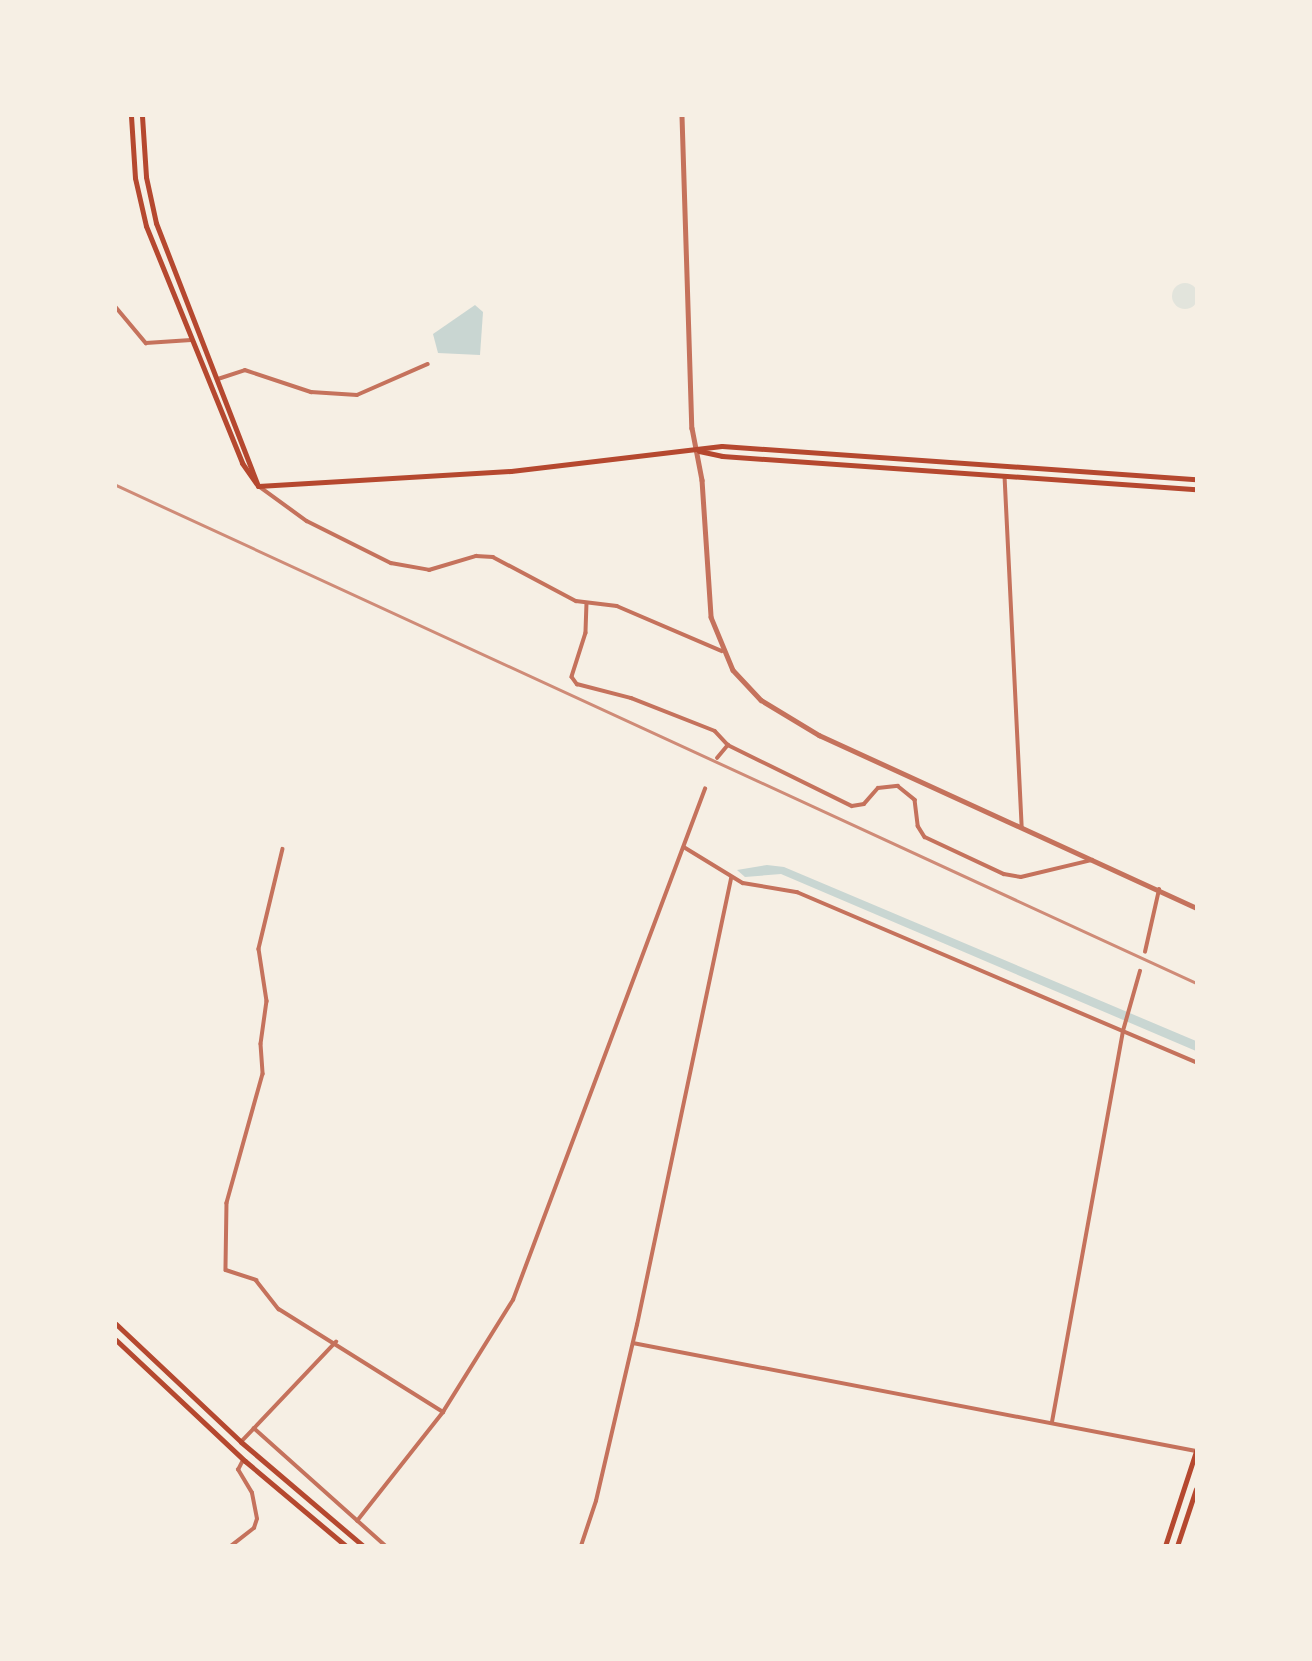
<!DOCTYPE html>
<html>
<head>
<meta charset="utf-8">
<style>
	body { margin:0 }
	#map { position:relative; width:1312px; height:1661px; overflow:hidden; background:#f6efe4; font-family:Inter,sans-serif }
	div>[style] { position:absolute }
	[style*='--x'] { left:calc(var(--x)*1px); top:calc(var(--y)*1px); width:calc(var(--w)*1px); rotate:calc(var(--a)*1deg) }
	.green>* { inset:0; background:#e2e4dc }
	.round { border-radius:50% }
	.water>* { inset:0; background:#c9d6d2 }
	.minor>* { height:3.5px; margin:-1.75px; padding:0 1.75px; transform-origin:1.75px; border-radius:1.75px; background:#c5725c }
	.tertiary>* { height:4.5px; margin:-2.25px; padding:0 2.25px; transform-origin:2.25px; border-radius:2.25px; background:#c5725c }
	.secondary>* { height:5px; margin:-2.5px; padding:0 2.5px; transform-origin:2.5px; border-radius:2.5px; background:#b5482f }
	.primary>* { height:5px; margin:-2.5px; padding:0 2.5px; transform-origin:2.5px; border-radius:2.5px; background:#b5482f }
	.rail>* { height:2.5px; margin:-1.25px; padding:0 1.25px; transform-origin:1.25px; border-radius:1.25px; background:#cf8b77 }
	span { translate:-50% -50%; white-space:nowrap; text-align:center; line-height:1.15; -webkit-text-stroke:5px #f6efe4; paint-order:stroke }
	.frame { position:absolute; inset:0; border:117px solid #f6efe4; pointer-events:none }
</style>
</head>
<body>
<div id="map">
	<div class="green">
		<div class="round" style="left:1172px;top:283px;width:26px;height:26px"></div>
	</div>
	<div class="water">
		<div style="clip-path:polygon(475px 305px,483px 312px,480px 355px,438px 353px,433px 334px)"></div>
		<div style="clip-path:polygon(767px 865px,784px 867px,1196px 1041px,1196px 1051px,781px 874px,745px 877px,737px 870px)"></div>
	</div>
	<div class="minor">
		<div style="--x:116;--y:307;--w:47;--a:50.2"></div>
		<div style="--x:146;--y:343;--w:45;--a:-3.8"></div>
		<div style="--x:218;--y:379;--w:28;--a:-18"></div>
		<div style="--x:245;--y:370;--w:70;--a:18.4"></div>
		<div style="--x:311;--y:392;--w:46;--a:3.7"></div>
		<div style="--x:357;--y:395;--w:77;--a:-23.6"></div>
		<div style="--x:1005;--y:476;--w:351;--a:87.2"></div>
		<div style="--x:260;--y:487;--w:58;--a:35.9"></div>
		<div style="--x:307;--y:521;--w:94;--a:26.6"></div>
		<div style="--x:391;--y:563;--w:39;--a:10"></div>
		<div style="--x:429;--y:570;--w:49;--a:-16.6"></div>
		<div style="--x:476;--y:556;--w:17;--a:3"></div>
		<div style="--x:493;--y:557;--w:94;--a:27.9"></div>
		<div style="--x:576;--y:601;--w:41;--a:7"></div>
		<div style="--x:617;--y:606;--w:114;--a:23.2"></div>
		<div style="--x:587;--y:603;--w:30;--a:92"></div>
		<div style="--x:586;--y:633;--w:46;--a:107.7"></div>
		<div style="--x:572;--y:677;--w:9;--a:54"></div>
		<div style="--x:577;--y:684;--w:56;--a:14.5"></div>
		<div style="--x:631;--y:698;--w:90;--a:21.4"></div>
		<div style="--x:715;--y:731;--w:19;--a:47"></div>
		<div style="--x:728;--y:745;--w:138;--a:26.2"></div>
		<div style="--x:852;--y:806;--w:12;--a:-9"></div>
		<div style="--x:864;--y:804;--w:21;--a:-49"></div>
		<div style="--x:878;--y:788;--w:20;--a:-6"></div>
		<div style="--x:898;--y:786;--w:22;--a:39"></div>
		<div style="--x:915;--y:800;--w:26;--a:83"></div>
		<div style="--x:918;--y:826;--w:13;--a:58"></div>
		<div style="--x:925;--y:837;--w:87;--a:25.1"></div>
		<div style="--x:1004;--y:874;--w:17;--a:10"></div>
		<div style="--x:1021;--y:877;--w:73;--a:-13.5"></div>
		<div style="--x:717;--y:758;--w:17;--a:-50"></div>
		<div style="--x:684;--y:847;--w:69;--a:31.4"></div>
		<div style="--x:743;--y:883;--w:55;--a:9.5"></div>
		<div style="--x:797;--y:892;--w:434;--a:23.1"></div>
		<div style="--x:283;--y:849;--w:103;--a:103.5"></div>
		<div style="--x:259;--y:949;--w:53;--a:81.3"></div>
		<div style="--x:267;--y:1001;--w:43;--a:97.9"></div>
		<div style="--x:261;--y:1044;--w:30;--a:86"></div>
		<div style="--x:263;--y:1074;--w:134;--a:105.6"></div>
		<div style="--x:227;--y:1203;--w:67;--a:90.9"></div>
		<div style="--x:226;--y:1270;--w:32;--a:18"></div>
		<div style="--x:256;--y:1280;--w:37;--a:52"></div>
		<div style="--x:279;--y:1309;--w:194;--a:32.1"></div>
		<div style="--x:1145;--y:952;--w:64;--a:-77.3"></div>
		<div style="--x:633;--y:1343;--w:573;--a:10.86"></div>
		<div style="--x:1052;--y:1422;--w:397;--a:-79.7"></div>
		<div style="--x:1123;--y:1031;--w:62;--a:-74.2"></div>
		<div style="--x:254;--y:1428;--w:177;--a:41.8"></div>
		<div style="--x:241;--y:1442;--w:138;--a:-46.5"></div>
		<div style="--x:357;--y:1521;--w:139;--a:-51.7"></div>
		<div style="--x:443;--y:1412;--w:132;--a:-58"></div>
		<div style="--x:513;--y:1300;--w:546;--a:-69.41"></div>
		<div style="--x:231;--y:1546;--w:29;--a:-38"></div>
		<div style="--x:254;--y:1528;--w:9;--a:-72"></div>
		<div style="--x:257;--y:1519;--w:26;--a:-101"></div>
		<div style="--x:252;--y:1493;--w:27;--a:-121"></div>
		<div style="--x:238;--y:1470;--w:11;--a:-63"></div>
		<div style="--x:581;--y:1546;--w:47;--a:-71.6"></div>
		<div style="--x:596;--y:1501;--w:181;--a:-76.9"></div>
		<div style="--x:637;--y:1325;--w:457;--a:-78.1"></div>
	</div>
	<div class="tertiary">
		<div style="--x:682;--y:116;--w:312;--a:88.2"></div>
		<div style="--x:692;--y:428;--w:53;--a:79.1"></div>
		<div style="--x:702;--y:480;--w:137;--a:86.2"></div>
		<div style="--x:711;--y:617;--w:57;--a:67.5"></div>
		<div style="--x:733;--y:670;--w:41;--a:47"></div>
		<div style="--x:761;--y:700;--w:68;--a:31.1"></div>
		<div style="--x:819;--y:735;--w:415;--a:24.6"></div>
	</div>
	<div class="secondary">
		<div style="--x:116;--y:1324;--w:172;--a:43.3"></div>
		<div style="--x:241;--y:1442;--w:160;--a:40.4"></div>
		<div style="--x:116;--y:1340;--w:177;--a:43.2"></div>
		<div style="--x:245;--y:1461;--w:132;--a:40.1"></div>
		<div style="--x:1165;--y:1546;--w:100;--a:-71.9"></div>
		<div style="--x:1177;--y:1546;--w:60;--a:-71.6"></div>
	</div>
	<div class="primary">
		<div style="--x:131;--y:116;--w:62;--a:86.3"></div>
		<div style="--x:135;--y:178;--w:49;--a:77.1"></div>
		<div style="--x:146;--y:226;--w:256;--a:67.9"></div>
		<div style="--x:242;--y:463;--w:28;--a:55"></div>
		<div style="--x:142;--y:116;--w:61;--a:86.2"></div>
		<div style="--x:146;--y:177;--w:47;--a:77.7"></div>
		<div style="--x:156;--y:223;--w:279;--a:68.8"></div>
		<div style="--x:699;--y:451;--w:24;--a:12"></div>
		<div style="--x:722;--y:456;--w:475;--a:4"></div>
		<div style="--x:258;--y:486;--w:253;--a:-3.4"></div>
		<div style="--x:511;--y:471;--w:212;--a:-6.8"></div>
		<div style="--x:722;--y:446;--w:475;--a:4"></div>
	</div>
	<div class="rail">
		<div style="--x:116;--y:485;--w:1189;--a:24.75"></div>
	</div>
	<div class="frame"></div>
</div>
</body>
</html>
